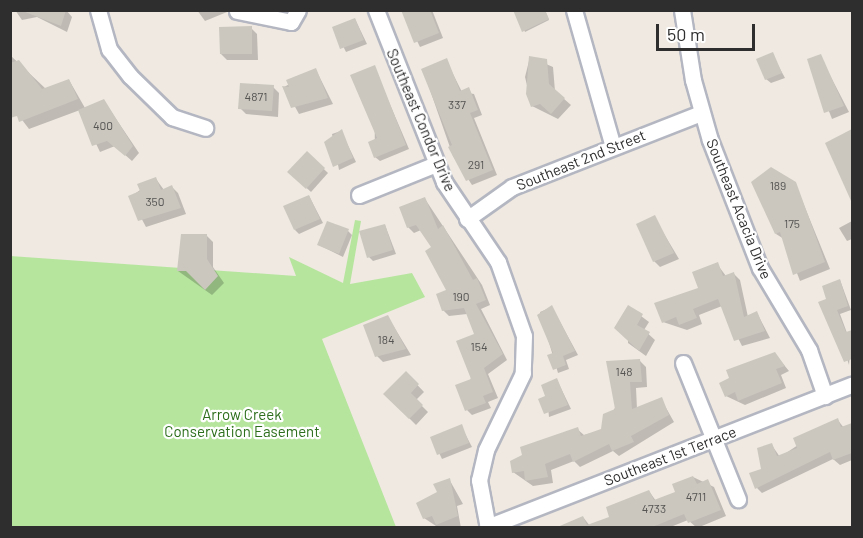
<!DOCTYPE html>
<html>
<head>
<meta charset="utf-8">
<style>
	body { margin:0 }
	#map { position:relative; width:863px; height:538px; overflow:hidden; background:#efe9e1; font-family:Barlow,sans-serif }
	div>[style] { position:absolute }
	[style*='--x'] { left:calc(var(--x)*1px); top:calc(var(--y)*1px); width:calc(var(--w)*1px); rotate:calc(var(--a)*1deg) }
	.green>* { inset:0; background:#b6e59e }
	.shadow>* { inset:0; background:#0003 }
	.building>* { inset:0; background:#cbc7bf }
	.roads { filter:drop-shadow(2px 0 #b4b7c1) drop-shadow(-2px 0 #b4b7c1) drop-shadow(0 2px #b4b7c1) drop-shadow(0 -2px #b4b7c1) }
	.minor>* { height:15px; margin:-7.5px; padding:0 7.5px; transform-origin:7.5px; border-radius:7.5px; background:#fff }
	span { translate:-50% -50%; white-space:nowrap; text-align:center; line-height:1.15; -webkit-text-stroke:4.5px #fff; paint-order:stroke }
	.number-label { font-size:12px; color:#555452 }
	.number-label span { -webkit-text-stroke-width:0 }
	.street-label { font-size:15px; color:#2e2e2e }
	.park-label { font-size:15px; color:#2c6e1b }
	.frame { position:absolute; inset:0; border:12px solid #2e2e2e; pointer-events:none }
	.scale { position:absolute; left:656px; top:24px; width:99px; height:27px; box-sizing:border-box; border:3px solid #2e2e2e; border-top:0; padding-left:8px; font-size:18px; line-height:21px; white-space:nowrap; color:#2e2e2e; -webkit-text-stroke:4px #fff; paint-order:stroke }
</style>
</head>
<body>
<div id="map">
	<div class="green">
		<div style="clip-path:polygon(355px 220px,361px 221px,350px 284px,412px 273px,425px 297px,322px 339px,396px 527px,11px 527px,10px 256px,296px 276px,289px 257px,343px 283px)"></div>
	</div>
	<div class="shadow">
		<div style="clip-path:polygon(15px 10px,66px 10px,72px 17px,67px 32px,37px 17px,22px 20px)"></div>
		<div style="clip-path:polygon(197px 10px,232px 10px,205px 21px)"></div>
		<div style="clip-path:polygon(402px 10px,432px 10px,443px 38px,420px 47px)"></div>
		<div style="clip-path:polygon(515px 10px,545px 10px,549px 20px,525px 32px)"></div>
		<div style="clip-path:polygon(355px 19px,367px 44px,346px 52px,334px 28px)"></div>
		<div style="clip-path:polygon(251px 28px,257px 34px,258px 60px,227px 60px,221px 54px)"></div>
		<div style="clip-path:polygon(772px 54px,785px 78px,771px 83px,766px 79px)"></div>
		<div style="clip-path:polygon(10px 55px,46px 89px,69px 80px,85px 108px,104px 101px,139px 153px,132px 161px,115px 146px,100px 152px,80px 110px,29px 129px,10px 104px)"></div>
		<div style="clip-path:polygon(820px 56px,849px 112px,832px 119px,809px 60px)"></div>
		<div style="clip-path:polygon(530px 57px,553px 67px,555px 91px,571px 105px,558px 119px,532px 106px,525px 77px)"></div>
		<div style="clip-path:polygon(446px 60px,462px 92px,474px 94px,482px 115px,474px 118px,497px 175px,472px 185px,453px 156px,423px 70px)"></div>
		<div style="clip-path:polygon(374px 67px,409px 149px,380px 161px,375px 157px)"></div>
		<div style="clip-path:polygon(316px 70px,333px 104px,299px 114px,284px 87px)"></div>
		<div style="clip-path:polygon(273px 87px,279px 93px,278px 117px,246px 114px,240px 108px)"></div>
		<div style="clip-path:polygon(341px 131px,356px 162px,339px 170px,332px 134px)"></div>
		<div style="clip-path:polygon(852px 131px,852px 194px,827px 143px)"></div>
		<div style="clip-path:polygon(307px 153px,328px 173px,311px 192px,289px 172px)"></div>
		<div style="clip-path:polygon(156px 179px,164px 190px,172px 187px,178px 193px,186px 214px,146px 227px,130px 197px)"></div>
		<div style="clip-path:polygon(795px 183px,830px 269px,800px 281px,784px 239px,776px 234px)"></div>
		<div style="clip-path:polygon(309px 196px,323px 223px,299px 234px,295px 230px)"></div>
		<div style="clip-path:polygon(425px 199px,482px 285px,490px 305px,481px 309px,507px 360px,488px 374px,498px 398px,488px 402px,491px 408px,472px 415px,467px 410px,476px 335px,467px 314px,449px 316px,443px 310px,448px 291px,433px 248px,421px 230px,414px 233px,408px 227px)"></div>
		<div style="clip-path:polygon(654px 217px,679px 259px,660px 267px,654px 261px)"></div>
		<div style="clip-path:polygon(852px 221px,852px 239px,847px 241px,839px 228px)"></div>
		<div style="clip-path:polygon(385px 225px,396px 254px,373px 261px,369px 257px)"></div>
		<div style="clip-path:polygon(348px 231px,352px 235px,343px 257px,319px 245px)"></div>
		<div style="clip-path:polygon(207px 236px,213px 242px,213px 267px,224px 283px,212px 295px,178px 271px)"></div>
		<div style="clip-path:polygon(717px 264px,726px 276px,734px 274px,740px 280px,748px 317px,757px 313px,770px 338px,742px 346px,722px 306px,699px 315px,702px 324px,687px 330px,663px 322px,700px 289px)"></div>
		<div style="clip-path:polygon(840px 280px,851px 310px,840px 314px,847px 333px,852px 331px,849px 365px,828px 299px)"></div>
		<div style="clip-path:polygon(552px 307px,578px 355px,566px 360px,569px 369px,558px 373px,540px 312px)"></div>
		<div style="clip-path:polygon(629px 307px,649px 322px,644px 330px,655px 340px,646px 356px,628px 343px)"></div>
		<div style="clip-path:polygon(388px 317px,411px 355px,383px 362px,377px 356px)"></div>
		<div style="clip-path:polygon(775px 354px,789px 371px,781px 375px,786px 388px,745px 405px,726px 396px)"></div>
		<div style="clip-path:polygon(640px 361px,646px 367px,647px 387px,636px 388px,637px 409px,661px 399px,674px 422px,619px 456px,613px 451px,580px 467px,574px 461px,551px 470px,553px 483px,533px 486px,513px 472px,577px 429px,584px 435px,603px 430px)"></div>
		<div style="clip-path:polygon(406px 373px,424px 392px,416px 400px,428px 412px,416px 425px,385px 394px)"></div>
		<div style="clip-path:polygon(557px 380px,571px 409px,549px 417px,547px 397px)"></div>
		<div style="clip-path:polygon(837px 419px,844px 428px,852px 424px,852px 460px,840px 465px,833px 459px,762px 493px,757px 488px,771px 444px,780px 457px)"></div>
		<div style="clip-path:polygon(461px 426px,472px 447px,442px 459px,432px 438px)"></div>
		<div style="clip-path:polygon(693px 477px,714px 487px,726px 516px,697px 528px,688px 520px,668px 528px,568px 528px,583px 517px,590px 526px,611px 518px,649px 491px,656px 501px,677px 493px)"></div>
		<div style="clip-path:polygon(449px 479px,463px 504px,457px 506px,461px 528px,439px 528px,424px 518px)"></div>
	</div>
	<div class="building">
		<div style="clip-path:polygon(20px 10px,66px 10px,61px 26px)"></div>
		<div style="clip-path:polygon(401px 10px,430px 10px,439px 33px,414px 43px)"></div>
		<div style="clip-path:polygon(513px 10px,545px 10px,549px 19px,522px 32px)"></div>
		<div style="clip-path:polygon(355px 18px,364px 40px,340px 49px,332px 27px)"></div>
		<div style="clip-path:polygon(252px 26px,252px 54px,220px 54px,219px 27px)"></div>
		<div style="clip-path:polygon(773px 52px,782px 73px,765px 80px,756px 59px)"></div>
		<div style="clip-path:polygon(821px 54px,844px 106px,824px 113px,807px 59px)"></div>
		<div style="clip-path:polygon(529px 56px,547px 59px,549px 84px,565px 98px,551px 114px,540px 104px,531px 107px,526px 94px)"></div>
		<div style="clip-path:polygon(447px 58px,460px 91px,469px 87px,478px 110px,470px 113px,493px 170px,466px 181px,448px 147px,452px 145px,421px 69px)"></div>
		<div style="clip-path:polygon(19px 60px,42px 89px,69px 79px,78px 99px,19px 122px,17px 116px,10px 118px,10px 63px)"></div>
		<div style="clip-path:polygon(375px 65px,406px 145px,374px 158px,368px 142px,377px 138px,350px 75px)"></div>
		<div style="clip-path:polygon(316px 68px,328px 98px,291px 108px,282px 86px,289px 87px,286px 80px)"></div>
		<div style="clip-path:polygon(240px 83px,274px 85px,272px 111px,238px 109px)"></div>
		<div style="clip-path:polygon(104px 99px,133px 146px,125px 156px,107px 141px,92px 146px,78px 110px)"></div>
		<div style="clip-path:polygon(342px 129px,353px 158px,333px 167px,324px 142px)"></div>
		<div style="clip-path:polygon(852px 129px,852px 203px,825px 143px)"></div>
		<div style="clip-path:polygon(307px 151px,325px 168px,306px 189px,287px 172px)"></div>
		<div style="clip-path:polygon(771px 167px,796px 182px,825px 262px,793px 275px,780px 232px,775px 234px,751px 182px)"></div>
		<div style="clip-path:polygon(156px 177px,161px 190px,172px 185px,181px 208px,138px 221px,128px 196px,140px 191px,137px 184px)"></div>
		<div style="clip-path:polygon(309px 195px,320px 219px,294px 230px,283px 206px)"></div>
		<div style="clip-path:polygon(425px 197px,438px 229px,443px 225px,473px 280px,477px 278px,486px 300px,476px 304px,503px 354px,484px 368px,493px 392px,483px 396px,486px 403px,465px 411px,455px 385px,471px 379px,456px 341px,474px 334px,464px 308px,442px 311px,436px 294px,446px 290px,425px 251px,431px 247px,416px 225px,407px 228px,399px 207px)"></div>
		<div style="clip-path:polygon(655px 215px,674px 253px,653px 262px,636px 224px)"></div>
		<div style="clip-path:polygon(327px 221px,349px 229px,339px 254px,317px 245px)"></div>
		<div style="clip-path:polygon(385px 224px,393px 250px,367px 258px,359px 231px)"></div>
		<div style="clip-path:polygon(181px 234px,207px 234px,207px 259px,218px 276px,205px 290px,186px 271px,177px 271px)"></div>
		<div style="clip-path:polygon(718px 262px,723px 276px,734px 272px,744px 317px,757px 311px,765px 331px,734px 341px,718px 299px,693px 309px,697px 318px,679px 325px,676px 317px,662px 323px,654px 303px,698px 288px,692px 272px)"></div>
		<div style="clip-path:polygon(840px 279px,848px 306px,837px 310px,846px 332px,852px 330px,852px 359px,844px 362px,818px 302px,826px 299px,822px 286px)"></div>
		<div style="clip-path:polygon(552px 305px,575px 351px,563px 356px,566px 365px,553px 370px,547px 355px,553px 353px,537px 315px)"></div>
		<div style="clip-path:polygon(628px 305px,643px 314px,637px 325px,650px 332px,639px 351px,614px 328px)"></div>
		<div style="clip-path:polygon(388px 315px,406px 349px,375px 357px,363px 325px)"></div>
		<div style="clip-path:polygon(775px 352px,785px 366px,776px 369px,782px 383px,738px 401px,735px 392px,725px 397px,719px 383px,729px 378px,726px 370px)"></div>
		<div style="clip-path:polygon(640px 359px,642px 382px,630px 382px,632px 409px,662px 397px,669px 415px,631px 436px,634px 442px,612px 451px,609px 444px,573px 462px,570px 454px,545px 464px,548px 477px,525px 481px,524px 471px,512px 473px,510px 461px,522px 455px,520px 447px,578px 427px,581px 436px,601px 429px,603px 414px,615px 409px,606px 361px)"></div>
		<div style="clip-path:polygon(406px 371px,419px 384px,411px 393px,423px 405px,409px 419px,383px 394px)"></div>
		<div style="clip-path:polygon(557px 378px,568px 405px,544px 414px,538px 399px,545px 396px,541px 385px)"></div>
		<div style="clip-path:polygon(838px 418px,841px 427px,852px 423px,852px 453px,833px 460px,830px 452px,755px 489px,749px 473px,761px 469px,757px 448px,772px 443px,777px 456px,797px 448px,793px 438px)"></div>
		<div style="clip-path:polygon(462px 424px,469px 443px,437px 455px,430px 437px)"></div>
		<div style="clip-path:polygon(693px 476px,697px 484px,708px 479px,721px 510px,688px 523px,684px 514px,650px 528px,555px 528px,583px 516px,587px 525px,609px 517px,606px 507px,649px 490px,654px 500px,675px 492px,672px 484px)"></div>
		<div style="clip-path:polygon(450px 478px,458px 516px,436px 525px,432px 516px,423px 519px,416px 503px,437px 492px,433px 484px)"></div>
	</div>
	<div class="roads">
		<div class="minor">
			<div style="--x:98;--y:10;--w:41;--a:74.2"></div>
			<div style="--x:109;--y:49;--w:34;--a:52"></div>
			<div style="--x:130;--y:76;--w:59;--a:44.3"></div>
			<div style="--x:172;--y:117;--w:35;--a:18"></div>
			<div style="--x:376;--y:10;--w:185;--a:68.4"></div>
			<div style="--x:444;--y:182;--w:97;--a:56"></div>
			<div style="--x:498;--y:262;--w:78;--a:70.6"></div>
			<div style="--x:524;--y:336;--w:37;--a:92"></div>
			<div style="--x:523;--y:373;--w:85;--a:115.7"></div>
			<div style="--x:486;--y:450;--w:31;--a:103"></div>
			<div style="--x:479;--y:480;--w:49;--a:79.4"></div>
			<div style="--x:574;--y:10;--w:142;--a:74.1"></div>
			<div style="--x:682;--y:10;--w:71;--a:81.1"></div>
			<div style="--x:693;--y:80;--w:62;--a:74.2"></div>
			<div style="--x:710;--y:140;--w:137;--a:68.7"></div>
			<div style="--x:760;--y:268;--w:96;--a:59.1"></div>
			<div style="--x:809;--y:350;--w:49;--a:70.8"></div>
			<div style="--x:237;--y:11;--w:55;--a:11.5"></div>
			<div style="--x:291;--y:22;--w:14;--a:-60"></div>
			<div style="--x:359;--y:195;--w:83;--a:-21.9"></div>
			<div style="--x:467;--y:219;--w:55;--a:-35.4"></div>
			<div style="--x:512;--y:187;--w:203;--a:-21.4"></div>
			<div style="--x:683;--y:363;--w:147;--a:68"></div>
			<div style="--x:487;--y:527;--w:392;--a:-21.3"></div>
		</div>
	</div>
	<div class="number-label">
		<span style="left:256px;top:97px">4871</span>
		<span style="left:457px;top:105px">337</span>
		<span style="left:103px;top:126px">400</span>
		<span style="left:476px;top:165px">291</span>
		<span style="left:778px;top:186px">189</span>
		<span style="left:155px;top:202px">350</span>
		<span style="left:792px;top:224px">175</span>
		<span style="left:461px;top:297px">190</span>
		<span style="left:386px;top:340px">184</span>
		<span style="left:479px;top:347px">154</span>
		<span style="left:624px;top:372px">148</span>
		<span style="left:696px;top:497px">4711</span>
		<span style="left:654px;top:509px">4733</span>
	</div>
	<div class="street-label">
		<span style="left:421px;top:120px;rotate:67deg">Southeast Condor Drive</span>
		<span style="left:581px;top:160px;rotate:-22deg">Southeast 2nd Street</span>
		<span style="left:739px;top:209px;rotate:68deg">Southeast Acacia Drive</span>
		<span style="left:670px;top:456px;rotate:-21deg">Southeast 1st Terrace</span>
	</div>
	<div class="park-label">
		<span style="left:242px;top:423px">Arrow Creek<br>Conservation Easement</span>
	</div>
	<div class="frame"></div>
	<div class="scale">50 m</div>
</div>
</body>
</html>
